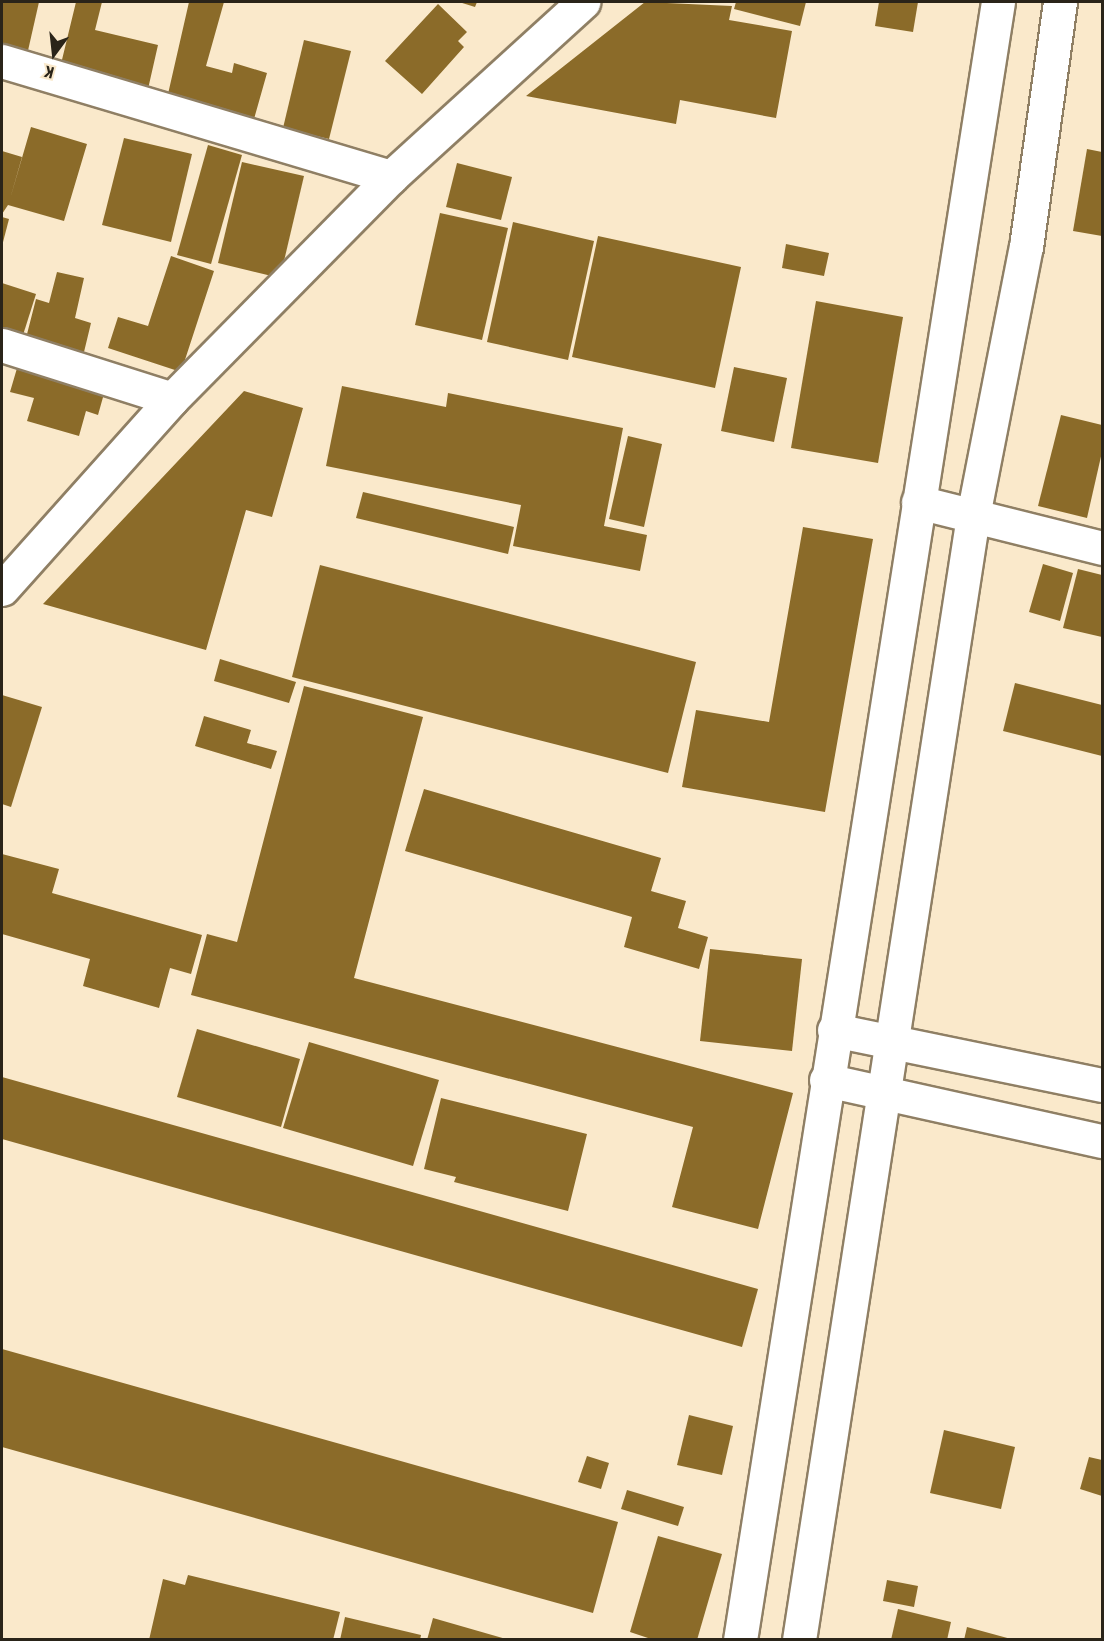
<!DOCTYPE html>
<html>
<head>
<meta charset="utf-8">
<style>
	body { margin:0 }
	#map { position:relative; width:1104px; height:1641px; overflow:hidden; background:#fae9cb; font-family:"Roboto Condensed",sans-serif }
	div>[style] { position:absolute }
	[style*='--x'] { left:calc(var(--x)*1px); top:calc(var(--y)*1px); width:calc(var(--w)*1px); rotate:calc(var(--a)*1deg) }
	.building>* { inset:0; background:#8b6b29 }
	.roads { filter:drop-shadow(2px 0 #8f7f64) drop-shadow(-2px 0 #8f7f64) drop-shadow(0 2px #8f7f64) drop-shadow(0 -2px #8f7f64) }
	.minor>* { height:33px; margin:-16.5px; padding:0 16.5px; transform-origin:16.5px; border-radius:16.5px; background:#fff }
	.tertiary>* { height:33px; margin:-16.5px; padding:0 16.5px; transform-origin:16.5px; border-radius:16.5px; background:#fff }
	.secondary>* { height:33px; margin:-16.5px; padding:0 16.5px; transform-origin:16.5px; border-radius:16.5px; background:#fff }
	span { translate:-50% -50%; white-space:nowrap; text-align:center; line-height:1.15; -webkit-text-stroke:5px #fae9cb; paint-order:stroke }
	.frame { position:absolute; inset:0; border:3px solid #2a2419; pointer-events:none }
	.north { position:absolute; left:24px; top:24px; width:60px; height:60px; -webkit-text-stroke:4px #fae9cb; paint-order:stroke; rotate:195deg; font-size:16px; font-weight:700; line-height:24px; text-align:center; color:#2a2419 }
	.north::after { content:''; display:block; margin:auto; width:21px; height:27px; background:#2a2419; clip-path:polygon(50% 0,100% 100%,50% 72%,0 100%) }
</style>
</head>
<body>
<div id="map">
	<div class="building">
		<div style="clip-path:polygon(2px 2px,39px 2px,27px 55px,2px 49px)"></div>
		<div style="clip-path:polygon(76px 2px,102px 2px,95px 30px,158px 45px,148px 89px,60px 68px)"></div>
		<div style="clip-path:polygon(189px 2px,224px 2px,206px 66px,232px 73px,234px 63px,267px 73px,254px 119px,168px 94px)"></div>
		<div style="clip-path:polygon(459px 2px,477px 2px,475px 7px)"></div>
		<div style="clip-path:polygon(645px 2px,732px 6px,729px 20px,792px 31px,776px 118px,680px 100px,676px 124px,526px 96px)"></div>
		<div style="clip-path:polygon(736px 2px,806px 2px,800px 26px,734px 9px)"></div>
		<div style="clip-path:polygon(879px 2px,918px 2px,913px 32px,875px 26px)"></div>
		<div style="clip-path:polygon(438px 4px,467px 32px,458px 41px,464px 47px,422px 94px,385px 61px)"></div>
		<div style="clip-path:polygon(304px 40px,351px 51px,329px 139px,283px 128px)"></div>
		<div style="clip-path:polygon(31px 127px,87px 144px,64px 221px,8px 205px,2px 214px,2px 151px,22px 157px,10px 199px)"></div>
		<div style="clip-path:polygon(124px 138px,192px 154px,171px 242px,102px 225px)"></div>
		<div style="clip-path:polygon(208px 145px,242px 155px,211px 264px,177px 255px)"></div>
		<div style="clip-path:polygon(1087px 149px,1102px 152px,1102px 236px,1073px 231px)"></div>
		<div style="clip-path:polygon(242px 162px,304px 176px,280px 278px,218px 263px)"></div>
		<div style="clip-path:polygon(457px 163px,512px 177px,501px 220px,446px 207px)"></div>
		<div style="clip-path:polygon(440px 213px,508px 228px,482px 340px,415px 325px)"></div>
		<div style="clip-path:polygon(2px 217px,9px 219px,2px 246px)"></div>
		<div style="clip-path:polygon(513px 222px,594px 241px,568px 360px,487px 342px)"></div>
		<div style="clip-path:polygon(598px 236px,741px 267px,715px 388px,572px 357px)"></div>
		<div style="clip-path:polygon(786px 244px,829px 253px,824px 276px,782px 268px)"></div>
		<div style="clip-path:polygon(171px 256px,214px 271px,181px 372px,108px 348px,118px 317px,148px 326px)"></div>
		<div style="clip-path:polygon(57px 272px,84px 278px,75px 318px,91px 323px,84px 352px,26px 338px,36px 299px,49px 303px)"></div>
		<div style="clip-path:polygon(2px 283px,36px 294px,23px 335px,2px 329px)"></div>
		<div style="clip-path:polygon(816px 301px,903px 317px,878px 463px,791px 448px)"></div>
		<div style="clip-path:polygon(20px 358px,107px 383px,98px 415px,86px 411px,79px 436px,27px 421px,34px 398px,10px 392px)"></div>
		<div style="clip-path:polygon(734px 367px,787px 378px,774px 442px,721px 431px)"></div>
		<div style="clip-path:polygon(342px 386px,446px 407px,448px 393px,623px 428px,604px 526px,647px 535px,640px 571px,513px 546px,521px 505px,326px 466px)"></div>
		<div style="clip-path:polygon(244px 391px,303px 408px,272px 517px,246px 510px,206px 650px,43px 604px)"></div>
		<div style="clip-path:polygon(1061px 415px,1102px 425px,1102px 452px,1087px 518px,1038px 506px)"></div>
		<div style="clip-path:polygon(628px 436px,662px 444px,644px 527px,609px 519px)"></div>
		<div style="clip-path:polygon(363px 492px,514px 527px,508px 554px,356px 518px)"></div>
		<div style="clip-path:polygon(803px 527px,873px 539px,825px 812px,682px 787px,696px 710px,769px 722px)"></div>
		<div style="clip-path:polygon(1043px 564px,1073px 573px,1060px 621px,1029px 612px)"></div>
		<div style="clip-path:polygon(320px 565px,696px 662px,668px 773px,292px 677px)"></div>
		<div style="clip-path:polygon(1078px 569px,1102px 575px,1102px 637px,1063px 628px)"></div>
		<div style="clip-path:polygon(220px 659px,296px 682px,289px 703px,214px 681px)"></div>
		<div style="clip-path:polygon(1015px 683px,1102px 705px,1102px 756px,1003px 731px)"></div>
		<div style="clip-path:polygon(304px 686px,423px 717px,354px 978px,793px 1093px,758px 1229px,672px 1207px,693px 1127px,191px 995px,207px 934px,237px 942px)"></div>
		<div style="clip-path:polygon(2px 695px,42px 707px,11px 807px,2px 804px)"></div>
		<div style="clip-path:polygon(204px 716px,251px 730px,247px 743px,277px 751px,271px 769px,195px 746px)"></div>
		<div style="clip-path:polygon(424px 789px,661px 858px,651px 891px,686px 901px,678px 928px,708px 937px,699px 969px,624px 947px,632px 917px,405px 851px)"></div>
		<div style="clip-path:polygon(2px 854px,59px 869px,52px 893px,202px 935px,191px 974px,170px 968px,159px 1008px,83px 986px,90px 959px,2px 934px)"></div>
		<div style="clip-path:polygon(710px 949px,802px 959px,792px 1051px,700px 1041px)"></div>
		<div style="clip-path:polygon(197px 1029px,300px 1059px,281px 1127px,177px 1097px)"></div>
		<div style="clip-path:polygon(309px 1042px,439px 1080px,413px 1166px,283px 1128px)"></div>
		<div style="clip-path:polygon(2px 1077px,758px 1289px,742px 1347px,2px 1139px)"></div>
		<div style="clip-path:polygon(441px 1098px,587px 1134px,568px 1211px,454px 1182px,456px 1177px,424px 1169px)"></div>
		<div style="clip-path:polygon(2px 1349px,618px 1522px,593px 1613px,2px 1447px)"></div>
		<div style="clip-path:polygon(689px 1415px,733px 1426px,722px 1475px,677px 1465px)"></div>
		<div style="clip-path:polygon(944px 1430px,1015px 1447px,1001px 1509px,930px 1493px)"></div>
		<div style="clip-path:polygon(587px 1456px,609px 1463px,601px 1489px,578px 1482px)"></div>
		<div style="clip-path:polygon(1089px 1457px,1102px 1460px,1102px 1496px,1080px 1489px)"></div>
		<div style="clip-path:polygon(627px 1490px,684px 1507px,678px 1526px,621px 1509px)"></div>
		<div style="clip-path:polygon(658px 1536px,722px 1554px,697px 1640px,654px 1640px,630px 1632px)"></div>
		<div style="clip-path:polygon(188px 1575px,340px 1612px,333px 1640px,149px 1640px,163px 1579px,185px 1585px)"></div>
		<div style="clip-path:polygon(887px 1580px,918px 1586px,914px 1607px,883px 1601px)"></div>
		<div style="clip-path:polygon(898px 1609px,951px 1622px,947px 1640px,891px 1640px)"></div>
		<div style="clip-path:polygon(345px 1617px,421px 1635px,420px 1640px,340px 1640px)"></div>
		<div style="clip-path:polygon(433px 1618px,506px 1639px,506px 1640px,427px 1640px)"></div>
		<div style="clip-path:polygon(967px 1627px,1011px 1639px,1010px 1640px,964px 1640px)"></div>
	</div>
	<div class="roads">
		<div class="minor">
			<div style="--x:2;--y:61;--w:406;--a:16.6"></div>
			<div style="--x:2;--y:345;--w:178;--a:17.6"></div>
			<div style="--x:918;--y:502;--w:190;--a:14"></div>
		</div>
		<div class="tertiary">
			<div style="--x:2;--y:589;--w:255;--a:-48.2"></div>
			<div style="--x:172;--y:399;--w:312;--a:-45.4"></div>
			<div style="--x:391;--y:177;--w:260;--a:-42.3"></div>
			<div style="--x:834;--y:1030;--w:274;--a:11.6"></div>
			<div style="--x:826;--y:1080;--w:283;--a:12.5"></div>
		</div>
		<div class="secondary">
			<div style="--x:740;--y:1640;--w:1658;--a:-81.05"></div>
			<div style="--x:799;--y:1640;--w:1137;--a:-81.2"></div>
			<div style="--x:973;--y:516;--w:274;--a:-78.9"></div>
			<div style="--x:1026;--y:247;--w:247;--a:-82.1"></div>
		</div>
	</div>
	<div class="frame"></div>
	<div class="north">K</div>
</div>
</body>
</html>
